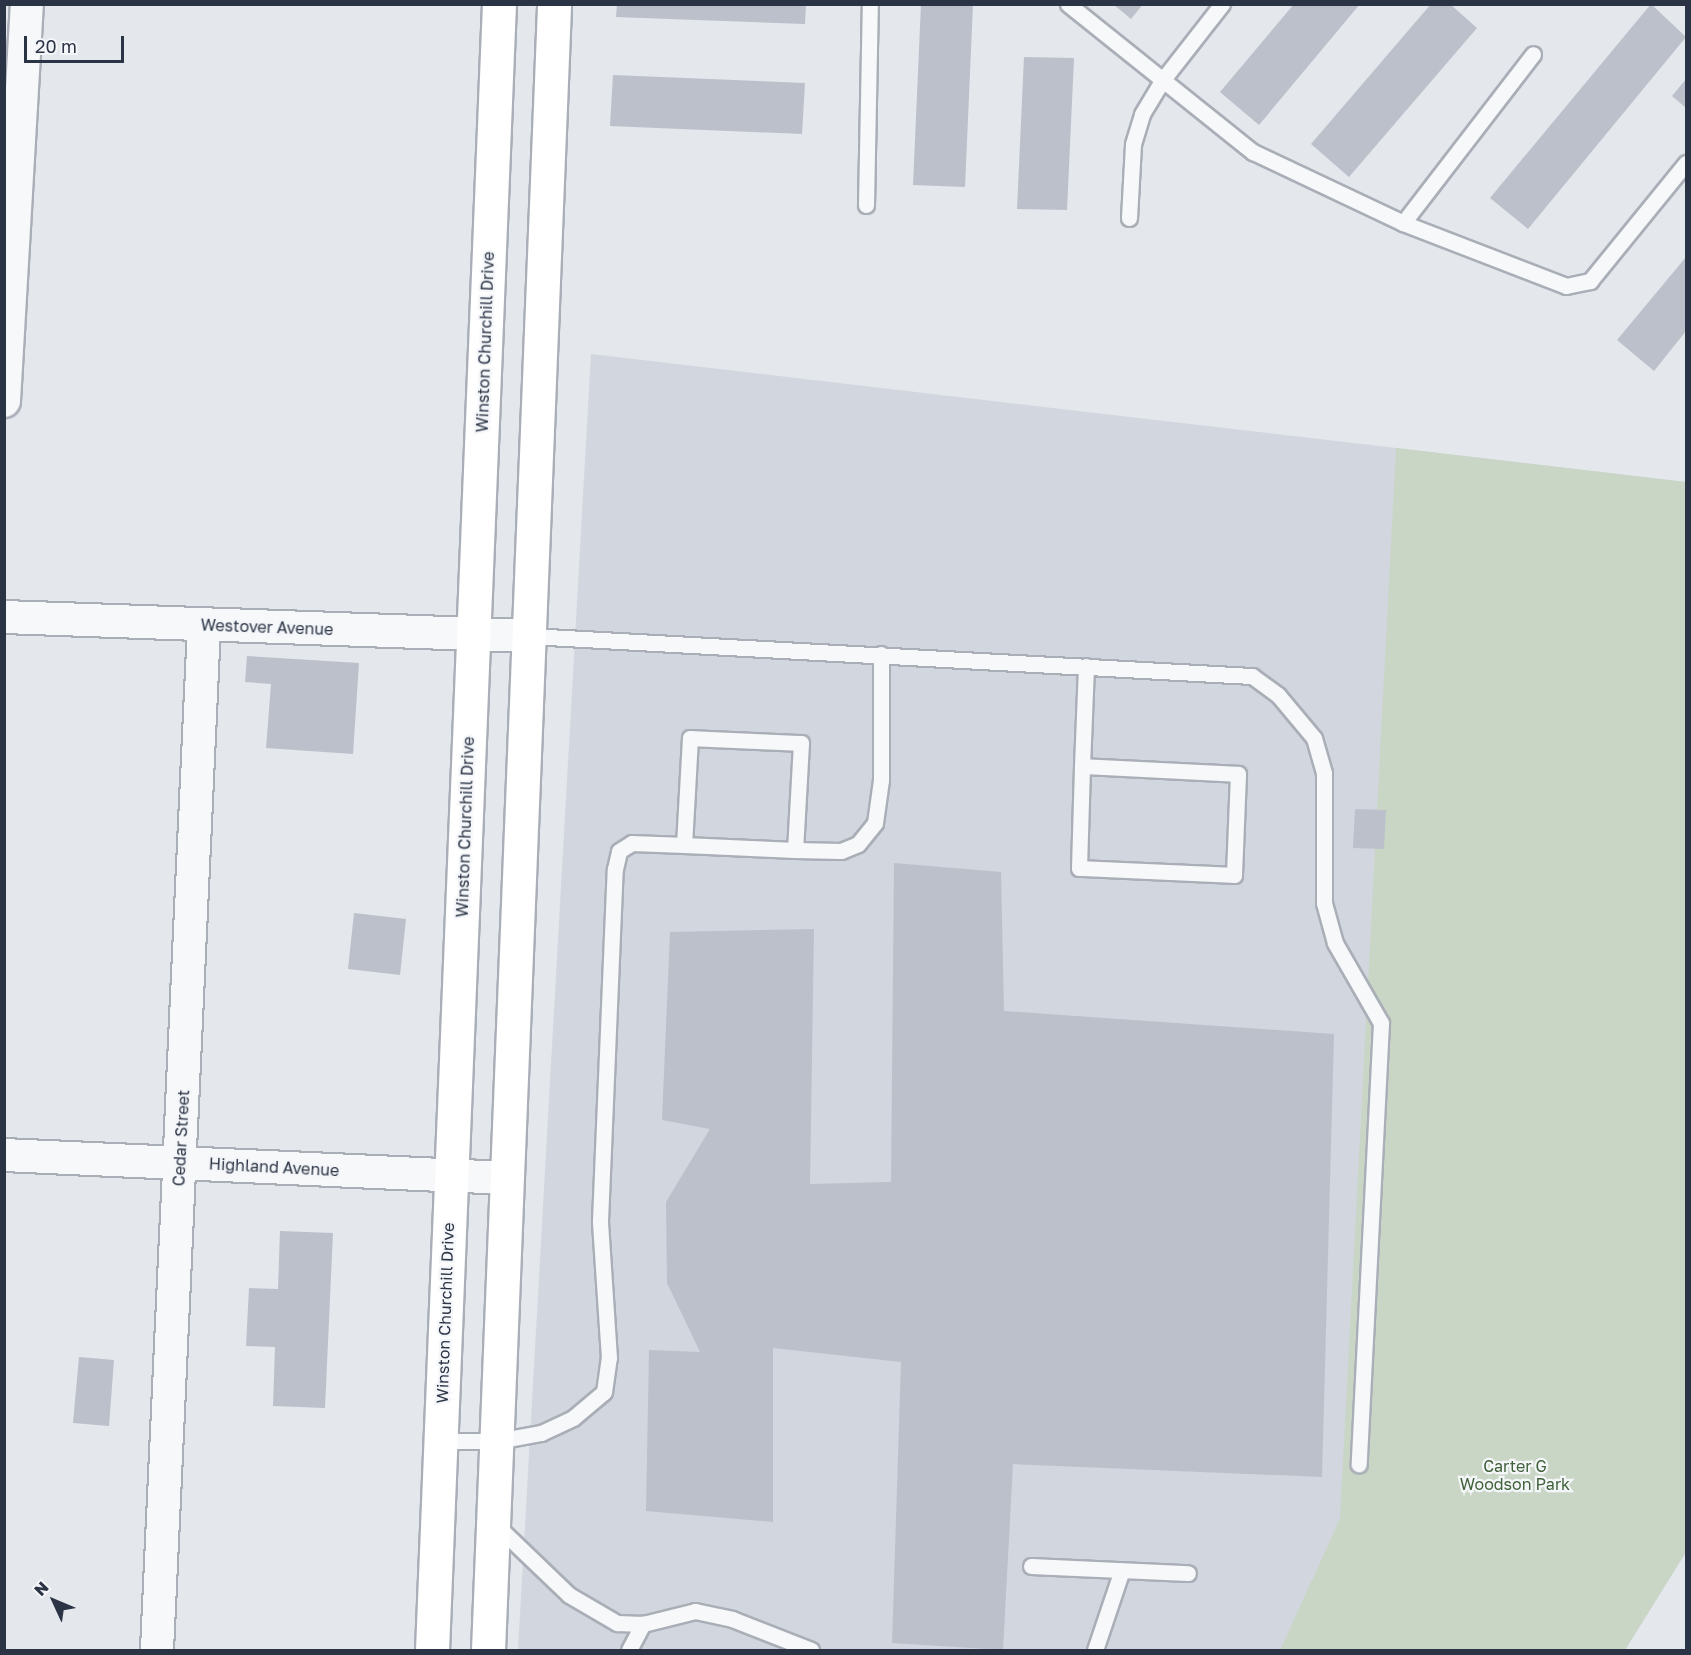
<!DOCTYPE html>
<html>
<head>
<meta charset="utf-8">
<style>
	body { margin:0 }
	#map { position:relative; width:1691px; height:1655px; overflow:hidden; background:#e4e7ec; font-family:"Golos Text",sans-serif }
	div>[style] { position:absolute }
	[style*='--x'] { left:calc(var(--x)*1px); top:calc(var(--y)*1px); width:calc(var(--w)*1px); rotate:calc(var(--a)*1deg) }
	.built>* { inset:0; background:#d2d6de }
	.green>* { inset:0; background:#c9d6c5 }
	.building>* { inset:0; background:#bbc0ca }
	.roads { filter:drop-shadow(2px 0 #a9aeb7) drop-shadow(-2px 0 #a9aeb7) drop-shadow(0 2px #a9aeb7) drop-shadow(0 -2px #a9aeb7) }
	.lane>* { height:15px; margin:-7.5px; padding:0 7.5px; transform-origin:7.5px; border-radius:7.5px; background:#f7f8fa }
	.street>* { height:32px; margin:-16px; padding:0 16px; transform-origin:16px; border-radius:16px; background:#f7f8fa }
	.highway>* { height:33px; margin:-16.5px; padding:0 16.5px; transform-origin:16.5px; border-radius:16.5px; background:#fff }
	span { translate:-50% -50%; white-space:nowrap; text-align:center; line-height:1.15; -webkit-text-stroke:4.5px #f4f6f9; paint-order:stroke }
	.street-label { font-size:16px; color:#2b3445 }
	.park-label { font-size:16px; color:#3f6138 }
	.frame { position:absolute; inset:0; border:6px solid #2b3445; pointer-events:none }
	.north { position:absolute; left:24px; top:1571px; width:60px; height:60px; -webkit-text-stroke:4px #f4f6f9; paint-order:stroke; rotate:314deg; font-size:16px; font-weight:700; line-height:24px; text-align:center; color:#2b3445 }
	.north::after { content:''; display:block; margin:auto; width:21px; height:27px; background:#2b3445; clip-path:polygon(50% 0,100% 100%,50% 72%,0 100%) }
	.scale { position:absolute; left:24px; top:36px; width:100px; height:27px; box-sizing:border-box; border:3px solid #2b3445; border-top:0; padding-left:8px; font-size:18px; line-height:21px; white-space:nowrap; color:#2b3445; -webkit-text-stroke:4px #f4f6f9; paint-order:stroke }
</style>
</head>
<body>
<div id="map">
	<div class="built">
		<div style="clip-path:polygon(591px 354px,1686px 482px,1686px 1552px,1625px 1650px,518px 1650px)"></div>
	</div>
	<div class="green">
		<div style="clip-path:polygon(1396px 448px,1686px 482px,1686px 1552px,1625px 1650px,1280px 1650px,1340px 1519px)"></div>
	</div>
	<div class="building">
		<div style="clip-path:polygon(617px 4px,806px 4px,805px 24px,616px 17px)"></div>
		<div style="clip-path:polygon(921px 4px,973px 4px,965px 187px,913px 185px)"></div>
		<div style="clip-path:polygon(1113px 4px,1143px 4px,1131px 19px)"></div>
		<div style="clip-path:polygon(1294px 4px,1360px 4px,1259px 125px,1220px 92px)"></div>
		<div style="clip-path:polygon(1431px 4px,1450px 4px,1477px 28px,1349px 177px,1311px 144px)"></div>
		<div style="clip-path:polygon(1651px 4px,1686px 37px,1528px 229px,1490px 198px)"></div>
		<div style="clip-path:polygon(1024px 57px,1074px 58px,1067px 210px,1017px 209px)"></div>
		<div style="clip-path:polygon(613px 75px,805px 83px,802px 134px,610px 126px)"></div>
		<div style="clip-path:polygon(1686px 79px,1686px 108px,1672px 96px)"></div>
		<div style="clip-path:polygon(1686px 257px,1686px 331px,1654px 371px,1617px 340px)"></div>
		<div style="clip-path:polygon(247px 656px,359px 663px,353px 754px,266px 748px,271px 684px,245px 682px)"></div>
		<div style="clip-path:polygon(1355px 809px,1386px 810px,1384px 849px,1353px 848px)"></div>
		<div style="clip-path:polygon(894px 863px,1001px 872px,1004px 1011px,1334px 1034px,1322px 1477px,1013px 1464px,1003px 1650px,892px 1643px,901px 1362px,773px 1348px,773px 1522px,646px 1511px,649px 1350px,700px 1352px,667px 1283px,666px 1202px,710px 1129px,662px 1120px,670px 932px,814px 929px,810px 1184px,891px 1182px)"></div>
		<div style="clip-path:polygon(354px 913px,406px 919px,400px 975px,348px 969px)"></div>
		<div style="clip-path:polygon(280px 1231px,333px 1233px,325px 1408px,273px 1406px,275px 1347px,246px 1346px,249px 1288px,278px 1289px)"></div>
		<div style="clip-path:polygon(79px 1357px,114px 1360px,109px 1426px,73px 1423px)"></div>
	</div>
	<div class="roads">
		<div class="lane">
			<div style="--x:1068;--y:4;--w:237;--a:38.7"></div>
			<div style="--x:1253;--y:152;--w:166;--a:25.3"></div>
			<div style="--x:1403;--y:223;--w:175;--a:21.1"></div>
			<div style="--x:1566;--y:286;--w:25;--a:-12"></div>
			<div style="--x:1590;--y:281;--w:152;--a:-50.9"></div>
			<div style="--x:866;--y:205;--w:201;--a:-88.9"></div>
			<div style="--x:1129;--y:218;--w:74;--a:-86.9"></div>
			<div style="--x:1133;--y:144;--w:31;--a:-73"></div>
			<div style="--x:1142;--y:114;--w:37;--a:-59"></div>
			<div style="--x:1161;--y:82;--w:99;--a:-52"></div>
			<div style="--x:1403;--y:223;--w:213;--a:-52.4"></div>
			<div style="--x:529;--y:636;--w:724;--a:3.17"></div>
			<div style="--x:1252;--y:676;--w:32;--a:36"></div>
			<div style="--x:1278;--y:695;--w:56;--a:50.1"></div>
			<div style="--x:1314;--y:738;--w:36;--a:74"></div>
			<div style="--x:1324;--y:773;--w:130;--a:90"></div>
			<div style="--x:1324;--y:903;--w:41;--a:74.6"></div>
			<div style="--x:1335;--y:943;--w:92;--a:60.1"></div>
			<div style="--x:1381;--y:1023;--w:442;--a:92.9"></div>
			<div style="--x:690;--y:738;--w:111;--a:2.6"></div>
			<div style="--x:801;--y:743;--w:107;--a:93.2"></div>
			<div style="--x:795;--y:850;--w:111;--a:-177.4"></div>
			<div style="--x:684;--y:845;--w:107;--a:-86.8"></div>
			<div style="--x:1082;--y:766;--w:156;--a:2.9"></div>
			<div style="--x:1238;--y:774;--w:101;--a:92.3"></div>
			<div style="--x:1234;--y:875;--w:155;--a:-177.4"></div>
			<div style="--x:1079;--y:868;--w:102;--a:-88.3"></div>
			<div style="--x:1082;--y:766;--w:100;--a:-87.7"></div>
			<div style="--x:795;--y:850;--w:46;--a:1.2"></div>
			<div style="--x:841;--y:851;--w:18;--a:-22"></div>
			<div style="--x:858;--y:844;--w:27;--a:-51"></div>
			<div style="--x:875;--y:823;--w:43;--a:-82.1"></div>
			<div style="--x:881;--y:780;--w:126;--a:-90"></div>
			<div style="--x:440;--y:1441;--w:57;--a:0"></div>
			<div style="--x:497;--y:1441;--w:45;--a:-10.3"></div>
			<div style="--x:541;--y:1433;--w:35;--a:-25"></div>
			<div style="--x:573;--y:1418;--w:40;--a:-40"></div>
			<div style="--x:604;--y:1392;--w:34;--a:-82"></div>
			<div style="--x:609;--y:1358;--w:137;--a:-93.8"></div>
			<div style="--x:600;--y:1221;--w:352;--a:-87.6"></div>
			<div style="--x:615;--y:869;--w:18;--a:-77"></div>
			<div style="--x:619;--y:851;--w:15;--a:-32"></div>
			<div style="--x:632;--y:843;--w:52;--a:2.2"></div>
			<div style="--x:496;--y:1525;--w:101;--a:43.8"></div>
			<div style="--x:569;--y:1595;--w:56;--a:30.3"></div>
			<div style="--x:617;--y:1623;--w:26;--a:2"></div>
			<div style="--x:643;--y:1624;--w:54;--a:-14"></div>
			<div style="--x:695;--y:1611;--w:38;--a:12"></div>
			<div style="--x:732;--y:1619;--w:85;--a:21.4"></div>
			<div style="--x:1031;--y:1566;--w:157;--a:2.6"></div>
			<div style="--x:629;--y:1650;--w:30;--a:-62"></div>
			<div style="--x:1095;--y:1650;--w:84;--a:-71.4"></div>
		</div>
		<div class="street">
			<div style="--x:4;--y:401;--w:398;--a:-86.7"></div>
			<div style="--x:4;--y:617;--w:525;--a:2.07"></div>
			<div style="--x:4;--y:1155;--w:504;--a:2.62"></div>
			<div style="--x:157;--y:1650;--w:1026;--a:-87.37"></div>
		</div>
		<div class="highway">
			<div style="--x:432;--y:1650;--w:1647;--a:-87.67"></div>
			<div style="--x:488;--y:1650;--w:1647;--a:-87.7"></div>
		</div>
	</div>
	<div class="street-label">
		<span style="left:485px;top:342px;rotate:-88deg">Winston Churchill Drive</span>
		<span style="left:267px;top:627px;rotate:2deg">Westover Avenue</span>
		<span style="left:465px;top:827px;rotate:-88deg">Winston Churchill Drive</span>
		<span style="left:181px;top:1138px;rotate:-87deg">Cedar Street</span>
		<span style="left:274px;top:1167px;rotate:3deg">Highland Avenue</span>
		<span style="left:445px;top:1313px;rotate:-88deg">Winston Churchill Drive</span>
	</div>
	<div class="park-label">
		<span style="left:1515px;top:1475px">Carter G<br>Woodson Park</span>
	</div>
	<div class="frame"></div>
	<div class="north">N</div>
	<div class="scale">20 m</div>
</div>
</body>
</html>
